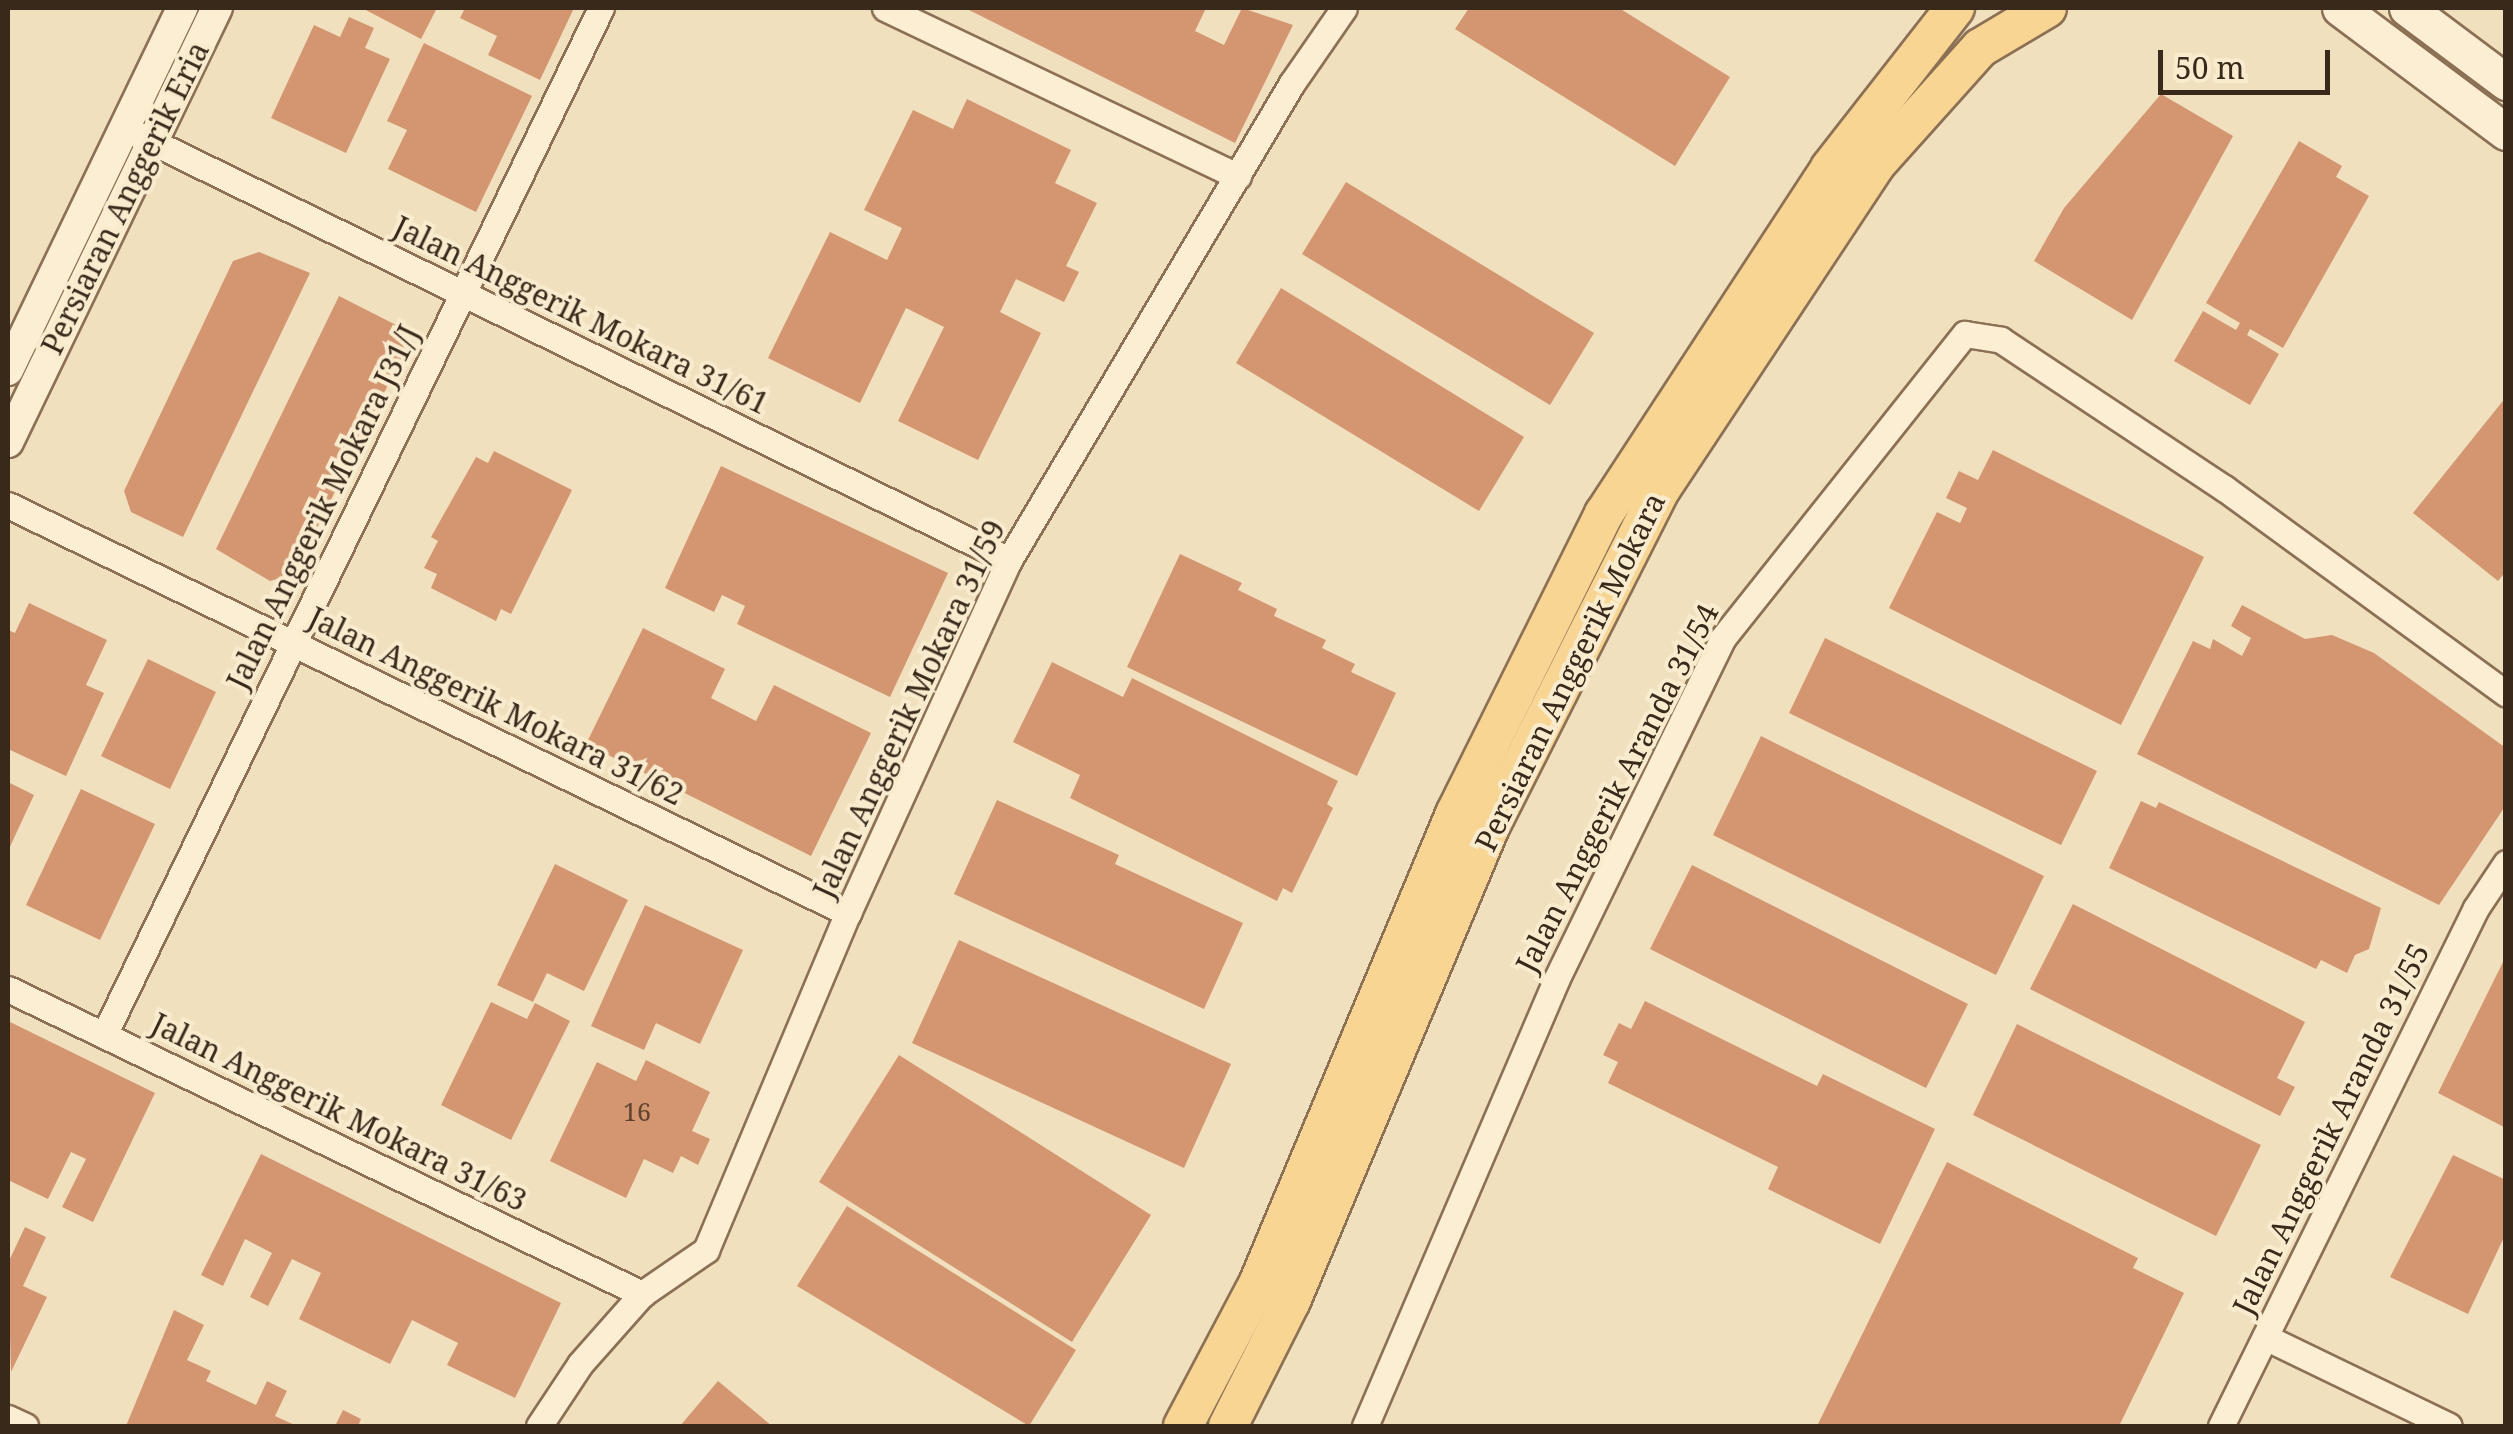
<!DOCTYPE html>
<html>
<head>
<meta charset="utf-8">
<style>
	body { margin:0 }
	#map { position:relative; width:2513px; height:1434px; overflow:hidden; background:#f1e0be; font-family:"Noto Serif",serif }
	div>[style] { position:absolute }
	[style*='--x'] { left:calc(var(--x)*1px); top:calc(var(--y)*1px); width:calc(var(--w)*1px); rotate:calc(var(--a)*1deg) }
	.building>* { inset:0; background:#d39671 }
	.roads { filter:drop-shadow(2px 0 #8b7055) drop-shadow(-2px 0 #8b7055) drop-shadow(0 2px #8b7055) drop-shadow(0 -2px #8b7055) }
	.minor>* { height:25px; margin:-12.5px; padding:0 12.5px; transform-origin:12.5px; border-radius:12.5px; background:#fceed2 }
	.tertiary>* { height:30px; margin:-15px; padding:0 15px; transform-origin:15px; border-radius:15px; background:#fceed2 }
	.secondary>* { height:35px; margin:-17.5px; padding:0 17.5px; transform-origin:17.5px; border-radius:17.5px; background:#fceed2 }
	.primary>* { height:38px; margin:-19px; padding:0 19px; transform-origin:19px; border-radius:19px; background:#f8d592 }
	span { translate:-50% -50%; white-space:nowrap; text-align:center; line-height:1.15; -webkit-text-stroke:8px #f8ebce; paint-order:stroke }
	.number-label { font-size:25px; color:#604430 }
	.number-label span { -webkit-text-stroke-width:0 }
	.street-label { font-size:30px; color:#39291b }
	.frame { position:absolute; inset:0; border:10px solid #39291b; pointer-events:none }
	.scale { position:absolute; left:2158px; top:50px; width:172px; height:45px; box-sizing:border-box; border:5px solid #39291b; border-top:0; padding-left:12px; font-size:30px; line-height:35px; white-space:nowrap; color:#39291b; -webkit-text-stroke:8px #f8ebce; paint-order:stroke }
</style>
</head>
<body>
<div id="map">
	<div class="building">
		<div style="clip-path:polygon(362px 8px,437px 8px,421px 39px)"></div>
		<div style="clip-path:polygon(465px 8px,574px 8px,540px 80px,488px 55px,497px 36px,460px 18px)"></div>
		<div style="clip-path:polygon(965px 8px,1206px 8px,1195px 31px,1224px 45px,1242px 8px,1293px 25px,1235px 143px)"></div>
		<div style="clip-path:polygon(1469px 8px,1619px 8px,1730px 77px,1675px 166px,1455px 29px)"></div>
		<div style="clip-path:polygon(349px 17px,374px 28px,365px 48px,390px 59px,346px 153px,271px 118px,314px 25px,340px 37px)"></div>
		<div style="clip-path:polygon(424px 43px,532px 96px,476px 212px,388px 169px,407px 130px,387px 121px)"></div>
		<div style="clip-path:polygon(2161px 94px,2233px 136px,2132px 320px,2034px 261px,2064px 208px)"></div>
		<div style="clip-path:polygon(967px 99px,1071px 150px,1055px 183px,1097px 203px,1066px 266px,1079px 272px,1064px 302px,1016px 279px,1000px 312px,1041px 333px,978px 460px,898px 421px,944px 327px,906px 308px,860px 403px,768px 358px,830px 232px,887px 260px,902px 228px,864px 210px,913px 110px,953px 129px)"></div>
		<div style="clip-path:polygon(2299px 141px,2342px 166px,2336px 177px,2369px 196px,2283px 348px,2250px 329px,2247px 335px,2279px 354px,2250px 405px,2174px 361px,2203px 311px,2236px 330px,2240px 323px,2206px 303px)"></div>
		<div style="clip-path:polygon(1346px 182px,1594px 333px,1550px 405px,1302px 254px)"></div>
		<div style="clip-path:polygon(259px 252px,310px 273px,183px 537px,131px 512px,124px 491px,233px 261px)"></div>
		<div style="clip-path:polygon(1281px 288px,1524px 437px,1479px 511px,1236px 363px)"></div>
		<div style="clip-path:polygon(339px 296px,396px 325px,405px 351px,294px 574px,270px 581px,216px 549px)"></div>
		<div style="clip-path:polygon(2506px 397px,2506px 571px,2498px 581px,2413px 513px)"></div>
		<div style="clip-path:polygon(1993px 450px,2204px 557px,2121px 725px,1889px 608px,1937px 512px,1960px 523px,1967px 508px,1946px 498px,1959px 471px,1978px 480px)"></div>
		<div style="clip-path:polygon(494px 451px,572px 490px,511px 614px,501px 609px,496px 621px,431px 588px,437px 574px,424px 568px,438px 541px,431px 537px,476px 457px,488px 463px)"></div>
		<div style="clip-path:polygon(721px 466px,948px 573px,890px 697px,737px 624px,745px 606px,722px 595px,714px 612px,665px 588px)"></div>
		<div style="clip-path:polygon(1180px 554px,1242px 583px,1238px 590px,1277px 609px,1274px 616px,1326px 640px,1322px 648px,1355px 664px,1351px 672px,1396px 693px,1357px 776px,1127px 667px)"></div>
		<div style="clip-path:polygon(29px 603px,107px 640px,86px 685px,104px 693px,66px 776px,8px 749px,8px 630px,15px 633px)"></div>
		<div style="clip-path:polygon(2242px 605px,2305px 639px,2332px 635px,2374px 653px,2506px 748px,2506px 805px,2439px 905px,2137px 754px,2193px 641px,2210px 649px,2213px 639px,2242px 656px,2251px 638px,2231px 626px)"></div>
		<div style="clip-path:polygon(643px 628px,725px 669px,711px 698px,756px 721px,774px 685px,871px 733px,811px 856px,586px 744px)"></div>
		<div style="clip-path:polygon(1825px 638px,2097px 771px,2061px 845px,1789px 713px)"></div>
		<div style="clip-path:polygon(148px 659px,216px 692px,170px 789px,101px 756px)"></div>
		<div style="clip-path:polygon(1052px 662px,1123px 697px,1132px 678px,1338px 781px,1327px 804px,1333px 808px,1292px 893px,1283px 888px,1277px 901px,1070px 798px,1080px 775px,1013px 742px)"></div>
		<div style="clip-path:polygon(1761px 736px,2044px 876px,1996px 975px,1713px 835px)"></div>
		<div style="clip-path:polygon(8px 782px,34px 795px,8px 851px)"></div>
		<div style="clip-path:polygon(81px 789px,155px 824px,100px 940px,26px 905px)"></div>
		<div style="clip-path:polygon(997px 800px,1119px 855px,1115px 864px,1243px 923px,1204px 1009px,954px 894px)"></div>
		<div style="clip-path:polygon(2141px 801px,2156px 808px,2159px 802px,2381px 908px,2369px 949px,2355px 955px,2347px 973px,2321px 960px,2316px 969px,2109px 868px)"></div>
		<div style="clip-path:polygon(555px 864px,628px 900px,584px 991px,547px 973px,533px 1002px,497px 985px)"></div>
		<div style="clip-path:polygon(1692px 865px,1968px 1004px,1926px 1088px,1650px 949px)"></div>
		<div style="clip-path:polygon(2073px 904px,2305px 1022px,2277px 1078px,2295px 1087px,2280px 1116px,2030px 989px)"></div>
		<div style="clip-path:polygon(645px 905px,743px 950px,700px 1044px,656px 1023px,644px 1050px,591px 1026px)"></div>
		<div style="clip-path:polygon(959px 940px,1231px 1064px,1184px 1168px,912px 1043px)"></div>
		<div style="clip-path:polygon(2506px 956px,2506px 1128px,2438px 1093px)"></div>
		<div style="clip-path:polygon(1645px 1001px,1817px 1086px,1823px 1074px,1935px 1129px,1880px 1244px,1768px 1189px,1778px 1167px,1608px 1083px,1618px 1062px,1603px 1055px,1619px 1023px,1631px 1029px)"></div>
		<div style="clip-path:polygon(491px 1002px,527px 1019px,535px 1003px,570px 1021px,511px 1140px,441px 1105px)"></div>
		<div style="clip-path:polygon(8px 1021px,155px 1093px,93px 1222px,62px 1207px,86px 1159px,71px 1152px,48px 1199px,8px 1180px)"></div>
		<div style="clip-path:polygon(2017px 1024px,2261px 1145px,2216px 1236px,1973px 1115px)"></div>
		<div style="clip-path:polygon(899px 1055px,1151px 1215px,1072px 1342px,819px 1182px)"></div>
		<div style="clip-path:polygon(646px 1060px,710px 1092px,692px 1131px,710px 1139px,698px 1165px,681px 1156px,673px 1173px,644px 1159px,626px 1198px,550px 1161px,597px 1062px,636px 1081px)"></div>
		<div style="clip-path:polygon(261px 1154px,561px 1303px,515px 1398px,447px 1365px,458px 1343px,412px 1320px,390px 1364px,299px 1319px,321px 1273px,292px 1259px,268px 1306px,250px 1297px,272px 1253px,245px 1239px,223px 1286px,201px 1275px)"></div>
		<div style="clip-path:polygon(2453px 1155px,2506px 1180px,2506px 1233px,2468px 1314px,2390px 1277px)"></div>
		<div style="clip-path:polygon(1947px 1162px,2138px 1258px,2133px 1268px,2184px 1293px,2119px 1426px,1817px 1426px)"></div>
		<div style="clip-path:polygon(847px 1206px,1076px 1350px,1029px 1426px,797px 1286px)"></div>
		<div style="clip-path:polygon(25px 1227px,46px 1237px,23px 1286px,47px 1297px,11px 1372px,8px 1263px)"></div>
		<div style="clip-path:polygon(174px 1310px,204px 1325px,187px 1360px,211px 1371px,206px 1381px,256px 1405px,267px 1381px,287px 1391px,275px 1416px,297px 1426px,126px 1426px)"></div>
		<div style="clip-path:polygon(718px 1381px,772px 1426px,680px 1426px)"></div>
		<div style="clip-path:polygon(343px 1410px,361px 1419px,358px 1426px,335px 1426px)"></div>
	</div>
	<div class="roads">
		<div class="minor">
			<div style="--x:885;--y:8;--w:391;--a:25.5"></div>
			<div style="--x:124;--y:128;--w:985;--a:26.02"></div>
			<div style="--x:8;--y:505;--w:934;--a:25.91"></div>
			<div style="--x:8;--y:989;--w:704;--a:25.69"></div>
			<div style="--x:104;--y:1035;--w:1141;--a:-64.18"></div>
			<div style="--x:2265;--y:1337;--w:204;--a:25.8"></div>
			<div style="--x:8;--y:1418;--w:19;--a:25"></div>
			<div style="--x:539;--y:1426;--w:74;--a:-56.5"></div>
			<div style="--x:580;--y:1364;--w:94;--a:-48.5"></div>
			<div style="--x:642;--y:1294;--w:78;--a:-34.5"></div>
			<div style="--x:706;--y:1250;--w:366;--a:-67.2"></div>
			<div style="--x:848;--y:913;--w:388;--a:-65.5"></div>
			<div style="--x:1009;--y:560;--w:555;--a:-59.32"></div>
			<div style="--x:1292;--y:83;--w:91;--a:-55.3"></div>
			<div style="--x:1365;--y:1426;--w:485;--a:-66.8"></div>
			<div style="--x:1556;--y:980;--w:379;--a:-64"></div>
			<div style="--x:1722;--y:639;--w:390;--a:-51.5"></div>
			<div style="--x:1965;--y:334;--w:36;--a:9"></div>
			<div style="--x:2001;--y:340;--w:268;--a:33.6"></div>
			<div style="--x:2224;--y:488;--w:349;--a:36.1"></div>
			<div style="--x:2221;--y:1426;--w:577;--a:-63.79"></div>
			<div style="--x:2476;--y:908;--w:54;--a:-56.3"></div>
		</div>
		<div class="tertiary">
			<div style="--x:8;--y:370;--w:402;--a:-64.3"></div>
			<div style="--x:8;--y:442;--w:482;--a:-64.3"></div>
		</div>
		<div class="secondary">
			<div style="--x:2340;--y:8;--w:207;--a:36.8"></div>
			<div style="--x:2407;--y:8;--w:124;--a:36.8"></div>
		</div>
		<div class="primary">
			<div style="--x:1183;--y:1426;--w:161;--a:-62.2"></div>
			<div style="--x:1258;--y:1284;--w:510;--a:-67.26"></div>
			<div style="--x:1455;--y:814;--w:335;--a:-63.6"></div>
			<div style="--x:1604;--y:514;--w:413;--a:-56.8"></div>
			<div style="--x:1830;--y:168;--w:203;--a:-52"></div>
			<div style="--x:1228;--y:1426;--w:140;--a:-63.3"></div>
			<div style="--x:1291;--y:1301;--w:514;--a:-67.23"></div>
			<div style="--x:1490;--y:827;--w:379;--a:-63.2"></div>
			<div style="--x:1661;--y:489;--w:390;--a:-56.5"></div>
			<div style="--x:1876;--y:164;--w:156;--a:-48.1"></div>
			<div style="--x:1980;--y:48;--w:78;--a:-30.8"></div>
		</div>
	</div>
	<div class="number-label">
		<span style="left:637px;top:1111px">16</span>
	</div>
	<div class="street-label">
		<span style="left:125px;top:198px;rotate:-64deg">Persiaran Anggerik Eria</span>
		<span style="left:581px;top:315px;rotate:26deg">Jalan Anggerik Mokara 31/61</span>
		<span style="left:323px;top:507px;rotate:-64deg">Jalan Anggerik Mokara J31/J</span>
		<span style="left:1570px;top:672px;rotate:-64deg">Persiaran Anggerik Mokara</span>
		<span style="left:496px;top:706px;rotate:26deg">Jalan Anggerik Mokara 31/62</span>
		<span style="left:909px;top:709px;rotate:-65deg">Jalan Anggerik Mokara 31/59</span>
		<span style="left:1617px;top:788px;rotate:-63deg">Jalan Anggerik Aranda 31/54</span>
		<span style="left:339px;top:1112px;rotate:26deg">Jalan Anggerik Mokara 31/63</span>
		<span style="left:2331px;top:1129px;rotate:-64deg">Jalan Anggerik Aranda 31/55</span>
	</div>
	<div class="frame"></div>
	<div class="scale">50 m</div>
</div>
</body>
</html>
